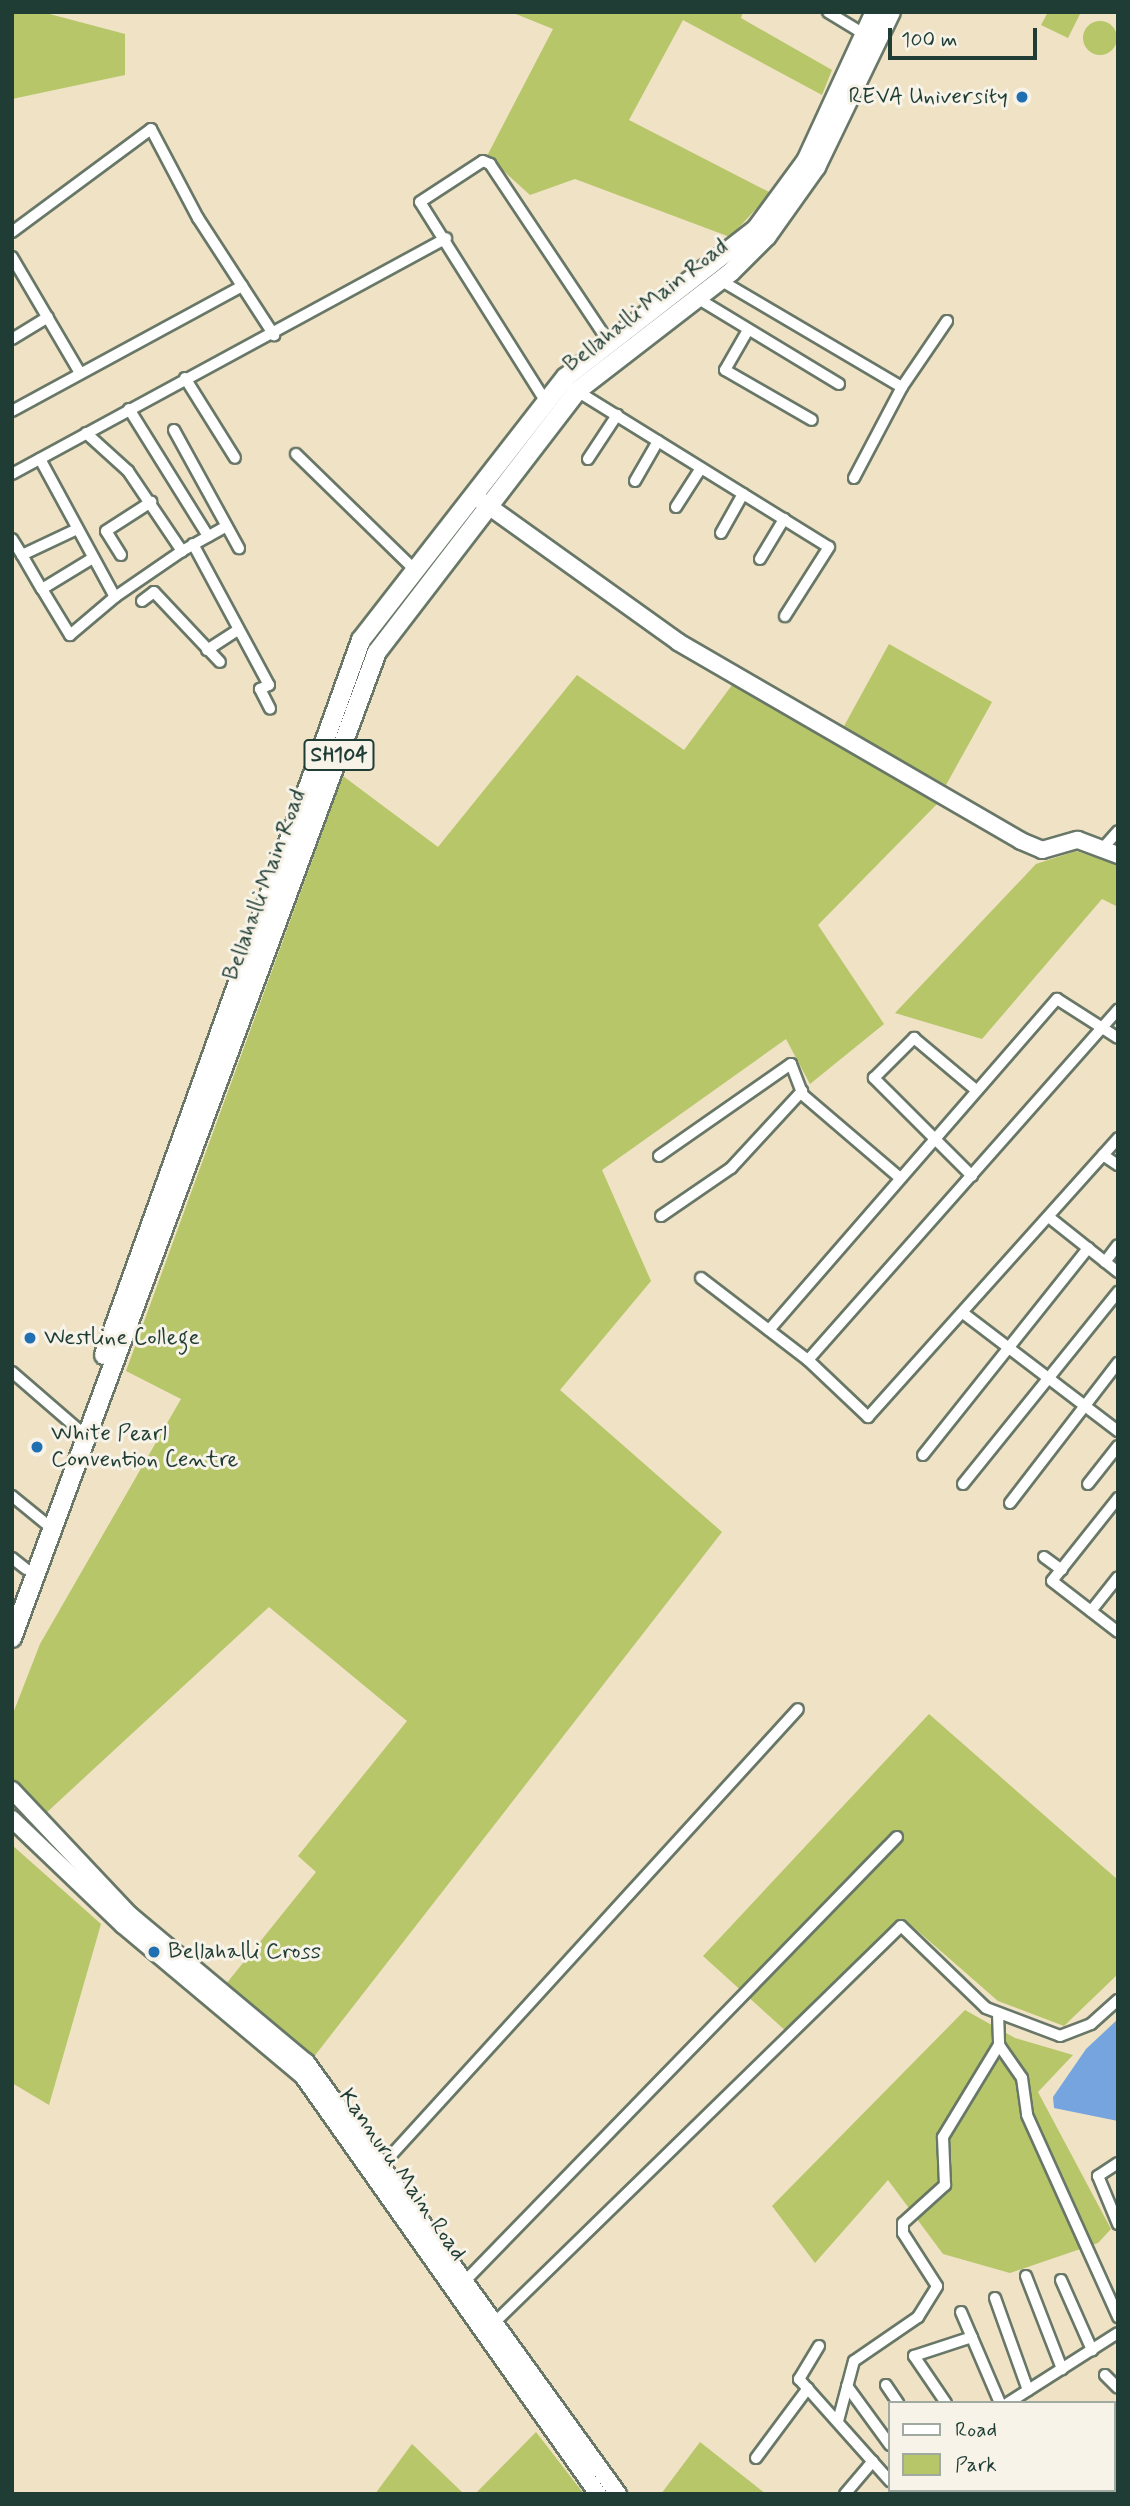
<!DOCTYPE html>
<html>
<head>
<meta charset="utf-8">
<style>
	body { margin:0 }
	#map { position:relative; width:1130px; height:2506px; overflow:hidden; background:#efe2c5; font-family:Mynerve,sans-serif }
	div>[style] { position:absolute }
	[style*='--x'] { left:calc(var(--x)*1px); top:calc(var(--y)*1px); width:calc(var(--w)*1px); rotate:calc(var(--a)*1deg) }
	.green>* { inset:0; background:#b6c669 }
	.round { border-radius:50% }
	.water>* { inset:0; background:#75a4df }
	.roads { filter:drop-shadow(2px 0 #687767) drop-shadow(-2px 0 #687767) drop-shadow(0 2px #687767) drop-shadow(0 -2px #687767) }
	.street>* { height:10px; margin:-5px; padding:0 5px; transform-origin:5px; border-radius:5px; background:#fff }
	.secondary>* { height:16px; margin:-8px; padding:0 8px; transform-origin:8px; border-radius:8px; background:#fff }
	.primary>* { height:18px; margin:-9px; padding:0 9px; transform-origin:9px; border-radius:9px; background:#fff }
	.dots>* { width:19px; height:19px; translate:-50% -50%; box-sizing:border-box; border:4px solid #f7f3e8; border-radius:50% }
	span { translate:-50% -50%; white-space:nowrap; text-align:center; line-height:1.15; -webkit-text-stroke:6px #f7f3e8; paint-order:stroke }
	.shield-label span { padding:2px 5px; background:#f7f3e8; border:2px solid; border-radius:5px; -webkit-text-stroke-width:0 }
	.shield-label { font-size:21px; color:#1f3d34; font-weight:700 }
	.poi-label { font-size:23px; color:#1f3d34 }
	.right { translate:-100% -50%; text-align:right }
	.left { translate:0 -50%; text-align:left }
	.street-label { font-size:23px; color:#1f3d34 }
	.frame { position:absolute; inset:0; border:14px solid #1f3d34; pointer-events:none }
	.legend { position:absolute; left:888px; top:2401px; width:228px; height:91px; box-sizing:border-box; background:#f7f3e8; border:2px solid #a1aaa0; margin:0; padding:9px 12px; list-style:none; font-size:21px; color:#1f3d34 }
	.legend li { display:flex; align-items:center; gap:14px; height:35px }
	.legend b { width:35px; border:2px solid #a1aaa0 }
	.scale { position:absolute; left:888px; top:28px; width:149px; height:32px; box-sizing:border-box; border:4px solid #1f3d34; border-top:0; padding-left:9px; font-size:21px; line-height:24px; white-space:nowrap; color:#1f3d34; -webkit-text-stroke:5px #f7f3e8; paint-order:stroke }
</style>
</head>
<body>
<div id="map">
	<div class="green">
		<div style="clip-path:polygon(12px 12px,42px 12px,125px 34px,125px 75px,12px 99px)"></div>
		<div style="clip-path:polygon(511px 12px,743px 12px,741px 18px,832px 70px,822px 95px,683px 20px,629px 120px,771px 193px,730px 237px,575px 179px,530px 195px,487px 156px,553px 29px)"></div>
		<div style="clip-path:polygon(1048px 12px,1081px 12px,1068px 38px,1041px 25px)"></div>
		<div class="round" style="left:1083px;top:21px;width:34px;height:34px"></div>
		<div style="clip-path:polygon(889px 644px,992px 702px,946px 785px,843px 728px)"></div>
		<div style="clip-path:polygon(577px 675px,684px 750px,735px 681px,939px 802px,818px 925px,884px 1024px,810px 1084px,786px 1039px,602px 1170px,651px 1281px,560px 1390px,722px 1532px,313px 2058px,226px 1984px,316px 1872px,298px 1856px,407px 1721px,269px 1607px,45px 1814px,12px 1782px,12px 1716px,40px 1644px,181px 1399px,126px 1371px,343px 776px,438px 847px)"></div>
		<div style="clip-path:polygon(1076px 851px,1118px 865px,1118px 907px,1102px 899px,982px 1039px,895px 1013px,1036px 864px)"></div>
		<div style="clip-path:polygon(929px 1714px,1118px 1880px,1118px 1974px,1064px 2026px,998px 2001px,904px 1919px,787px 2032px,703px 1956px)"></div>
		<div style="clip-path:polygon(12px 1845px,101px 1924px,49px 2105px,12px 2083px)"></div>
		<div style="clip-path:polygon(965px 2010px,1015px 2038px,1073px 2055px,1038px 2092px,1111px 2229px,1098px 2243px,1010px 2273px,943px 2254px,888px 2180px,815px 2263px,772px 2206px)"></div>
		<div style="clip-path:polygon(536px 2432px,584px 2494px,475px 2494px)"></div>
		<div style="clip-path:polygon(700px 2442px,766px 2494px,661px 2494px)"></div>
		<div style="clip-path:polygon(412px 2444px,464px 2494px,375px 2494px)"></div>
	</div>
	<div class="water">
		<div style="clip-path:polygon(1118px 2019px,1118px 2121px,1054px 2108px,1053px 2097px,1086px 2049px)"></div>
	</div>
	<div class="roads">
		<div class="street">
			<div style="--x:828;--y:12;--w:42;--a:31.4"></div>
			<div style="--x:12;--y:232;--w:173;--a:-36.5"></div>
			<div style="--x:151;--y:129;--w:101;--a:62.2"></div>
			<div style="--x:198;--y:218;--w:140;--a:57"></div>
			<div style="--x:12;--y:257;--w:132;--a:59.6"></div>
			<div style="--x:720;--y:280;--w:211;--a:30.5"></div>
			<div style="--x:902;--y:387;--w:80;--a:-55.7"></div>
			<div style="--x:697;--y:298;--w:166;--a:31.2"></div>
			<div style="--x:748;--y:330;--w:46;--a:119.9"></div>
			<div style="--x:725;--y:370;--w:100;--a:29.9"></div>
			<div style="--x:12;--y:339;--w:42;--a:-31.4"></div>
			<div style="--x:185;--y:378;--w:94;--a:58"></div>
			<div style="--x:577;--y:391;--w:296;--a:31.8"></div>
			<div style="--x:829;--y:547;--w:82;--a:122.5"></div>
			<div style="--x:546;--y:402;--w:236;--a:-122.2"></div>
			<div style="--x:420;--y:202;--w:75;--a:-33.1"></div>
			<div style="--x:483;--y:161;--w:8;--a:23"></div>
			<div style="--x:490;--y:164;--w:216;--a:56.3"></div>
			<div style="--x:129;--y:409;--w:150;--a:58.1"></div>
			<div style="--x:12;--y:411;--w:262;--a:-28.5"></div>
			<div style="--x:174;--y:430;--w:135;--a:61.2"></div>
			<div style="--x:86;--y:433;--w:57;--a:42.1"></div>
			<div style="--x:128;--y:471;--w:97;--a:56"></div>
			<div style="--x:182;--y:551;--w:51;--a:-29.1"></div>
			<div style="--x:296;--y:454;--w:166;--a:44.3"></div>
			<div style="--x:40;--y:459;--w:157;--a:61.5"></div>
			<div style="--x:115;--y:597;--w:81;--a:-34.5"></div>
			<div style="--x:588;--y:459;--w:53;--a:-56.6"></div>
			<div style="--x:12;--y:474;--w:494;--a:-28.5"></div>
			<div style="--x:854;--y:478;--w:103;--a:-62.2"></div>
			<div style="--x:635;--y:481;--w:46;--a:-60.1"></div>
			<div style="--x:676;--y:507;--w:46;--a:-57.3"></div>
			<div style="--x:721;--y:533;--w:45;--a:-60.6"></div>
			<div style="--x:12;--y:539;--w:19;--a:58"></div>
			<div style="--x:22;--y:555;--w:61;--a:-25.3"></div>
			<div style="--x:193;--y:544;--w:160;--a:61.7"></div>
			<div style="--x:269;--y:685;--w:10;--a:156"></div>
			<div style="--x:260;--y:689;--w:22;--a:63"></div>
			<div style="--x:22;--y:555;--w:39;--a:60"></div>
			<div style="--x:42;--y:589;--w:60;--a:-31.3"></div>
			<div style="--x:121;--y:555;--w:28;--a:-122"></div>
			<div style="--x:106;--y:531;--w:54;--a:-32.8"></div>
			<div style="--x:760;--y:559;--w:47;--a:-59"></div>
			<div style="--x:42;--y:589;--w:54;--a:58.7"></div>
			<div style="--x:70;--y:635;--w:59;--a:-40.2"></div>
			<div style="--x:142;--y:601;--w:15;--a:-37"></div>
			<div style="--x:154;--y:592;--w:96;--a:46.7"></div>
			<div style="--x:207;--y:650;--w:37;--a:-33"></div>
			<div style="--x:1102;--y:849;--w:24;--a:-48"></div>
			<div style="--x:1103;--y:1155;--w:18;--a:34"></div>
			<div style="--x:659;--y:1156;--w:161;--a:-34.9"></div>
			<div style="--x:791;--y:1064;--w:33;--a:69"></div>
			<div style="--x:803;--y:1095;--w:126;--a:40.5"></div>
			<div style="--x:972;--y:1176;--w:139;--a:-135"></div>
			<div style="--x:874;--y:1078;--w:57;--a:-45"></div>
			<div style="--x:914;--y:1038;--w:81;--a:40"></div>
			<div style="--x:661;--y:1216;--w:85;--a:-34.4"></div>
			<div style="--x:731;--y:1168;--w:105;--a:-47.3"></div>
			<div style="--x:1050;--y:1218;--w:87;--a:38.5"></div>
			<div style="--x:1105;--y:1262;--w:21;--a:-53"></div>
			<div style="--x:701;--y:1278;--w:135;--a:37.5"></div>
			<div style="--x:808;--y:1360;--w:468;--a:-48.5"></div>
			<div style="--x:963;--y:1313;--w:195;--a:37.3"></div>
			<div style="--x:769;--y:1330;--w:439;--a:-49"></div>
			<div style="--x:1057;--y:999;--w:72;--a:32.6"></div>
			<div style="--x:808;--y:1360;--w:83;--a:43.5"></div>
			<div style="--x:868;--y:1417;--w:375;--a:-48.1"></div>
			<div style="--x:12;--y:1372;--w:99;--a:40.9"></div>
			<div style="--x:923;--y:1455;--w:265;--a:-51.4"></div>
			<div style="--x:963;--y:1484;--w:247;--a:-51.1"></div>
			<div style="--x:1088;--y:1484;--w:48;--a:-51.7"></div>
			<div style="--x:12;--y:1496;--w:43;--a:39.3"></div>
			<div style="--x:1118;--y:1498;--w:106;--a:128.5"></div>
			<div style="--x:1052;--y:1581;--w:83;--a:37.7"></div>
			<div style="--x:1010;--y:1503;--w:177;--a:-52.4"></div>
			<div style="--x:1044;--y:1557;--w:22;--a:36"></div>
			<div style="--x:12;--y:1558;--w:18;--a:38"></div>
			<div style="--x:1091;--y:1611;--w:43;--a:-51.5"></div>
			<div style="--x:998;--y:2013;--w:32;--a:88"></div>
			<div style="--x:999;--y:2045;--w:40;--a:55.1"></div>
			<div style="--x:1022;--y:2078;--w:37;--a:82"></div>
			<div style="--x:1027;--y:2115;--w:222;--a:65.7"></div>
			<div style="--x:384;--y:2163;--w:614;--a:-47.64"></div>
			<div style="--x:1118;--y:2163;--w:24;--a:147"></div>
			<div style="--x:1098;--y:2176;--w:52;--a:67.4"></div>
			<div style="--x:1026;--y:2276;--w:100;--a:68.8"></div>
			<div style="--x:466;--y:2280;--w:618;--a:-45.79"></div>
			<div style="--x:1061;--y:2280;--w:77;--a:66.1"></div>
			<div style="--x:995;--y:2298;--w:98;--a:70.3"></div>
			<div style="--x:961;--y:2312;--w:99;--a:66.8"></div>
			<div style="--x:490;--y:2327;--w:574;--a:-44.29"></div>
			<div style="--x:901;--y:1926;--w:118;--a:44"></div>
			<div style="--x:986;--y:2008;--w:79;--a:20.7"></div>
			<div style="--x:1060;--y:2036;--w:33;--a:-21"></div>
			<div style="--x:1091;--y:2024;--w:36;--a:-42"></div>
			<div style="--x:819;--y:2346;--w:39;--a:121"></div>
			<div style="--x:799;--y:2379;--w:137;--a:48.3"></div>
			<div style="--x:1105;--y:2375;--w:18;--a:45"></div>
			<div style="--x:886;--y:2385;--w:22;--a:56"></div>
			<div style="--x:847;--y:2386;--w:73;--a:53.9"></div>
			<div style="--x:946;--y:2403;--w:57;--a:-124.2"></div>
			<div style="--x:914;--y:2356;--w:61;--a:-18.1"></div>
			<div style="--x:1008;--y:2403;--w:130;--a:-32.5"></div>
			<div style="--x:838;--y:2421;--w:62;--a:-75.1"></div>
			<div style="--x:854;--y:2361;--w:78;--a:-34.5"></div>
			<div style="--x:918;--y:2317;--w:36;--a:-58"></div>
			<div style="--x:937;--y:2286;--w:63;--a:-122.7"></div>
			<div style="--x:903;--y:2233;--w:10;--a:-90"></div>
			<div style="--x:903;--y:2223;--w:57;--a:-42.1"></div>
			<div style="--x:945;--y:2185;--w:48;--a:-92.4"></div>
			<div style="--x:943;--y:2137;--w:108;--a:-58.7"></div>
			<div style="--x:1114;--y:2451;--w:6;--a:45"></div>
			<div style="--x:756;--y:2458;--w:87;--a:-53.4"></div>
			<div style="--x:898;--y:2490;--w:5;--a:53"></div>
			<div style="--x:923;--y:2490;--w:5;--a:53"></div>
			<div style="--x:1076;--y:2490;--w:6;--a:45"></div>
			<div style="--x:845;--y:2494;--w:43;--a:-49.7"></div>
			<div style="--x:943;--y:2494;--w:4;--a:-63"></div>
			<div style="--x:1022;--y:2494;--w:5;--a:-53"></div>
		</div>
		<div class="secondary">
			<div style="--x:480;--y:500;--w:244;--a:35.6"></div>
			<div style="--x:678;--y:642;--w:397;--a:30.1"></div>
			<div style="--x:1021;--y:841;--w:23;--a:23"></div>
			<div style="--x:1042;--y:850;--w:37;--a:-16"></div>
			<div style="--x:1078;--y:840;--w:43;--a:20.6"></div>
			<div style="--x:12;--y:1790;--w:172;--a:46.7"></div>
			<div style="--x:130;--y:1915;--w:229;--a:39.9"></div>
			<div style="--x:306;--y:2062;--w:533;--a:54.16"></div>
			<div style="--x:12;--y:1819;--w:153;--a:43.7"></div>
			<div style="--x:123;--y:1925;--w:235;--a:40"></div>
			<div style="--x:303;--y:2076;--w:512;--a:54.79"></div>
		</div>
		<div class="primary">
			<div style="--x:104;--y:1355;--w:760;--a:-70.23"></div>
			<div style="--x:361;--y:640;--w:333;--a:-52.1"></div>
			<div style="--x:566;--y:377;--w:241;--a:-37.9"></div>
			<div style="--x:756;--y:229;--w:84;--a:-53.7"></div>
			<div style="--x:806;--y:161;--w:164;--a:-65.2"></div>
			<div style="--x:12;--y:1638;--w:1051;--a:-69.69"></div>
			<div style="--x:377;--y:652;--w:329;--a:-52.5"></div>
			<div style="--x:577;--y:391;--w:195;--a:-37.7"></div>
			<div style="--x:731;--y:272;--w:51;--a:-45"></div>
			<div style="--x:767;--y:236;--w:85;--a:-54.6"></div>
			<div style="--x:816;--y:167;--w:172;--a:-64.2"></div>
		</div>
	</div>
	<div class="dots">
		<div style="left:1022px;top:97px;background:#1f6fb2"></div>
		<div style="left:30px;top:1338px;background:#1f6fb2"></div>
		<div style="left:37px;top:1447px;background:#1f6fb2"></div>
		<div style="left:154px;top:1952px;background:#1f6fb2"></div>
	</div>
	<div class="shield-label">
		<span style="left:339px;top:755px">SH104</span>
	</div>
	<div class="poi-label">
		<span class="right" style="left:1008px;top:97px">REVA University</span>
		<span class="left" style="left:44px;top:1338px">Westline College</span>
		<span class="left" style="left:51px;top:1447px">White Pearl<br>Convention Centre</span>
		<span class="left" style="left:168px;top:1952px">Bellahalli Cross</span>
	</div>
	<div class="street-label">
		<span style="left:646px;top:306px;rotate:-38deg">Bellahalli Main Road</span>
		<span style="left:265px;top:885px;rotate:-70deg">Bellahalli Main Road</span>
		<span style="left:402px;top:2175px;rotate:55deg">Kannuru Main Road</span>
	</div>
	<div class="frame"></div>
	<ul class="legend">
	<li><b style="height:9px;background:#fff"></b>Road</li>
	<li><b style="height:19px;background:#b6c669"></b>Park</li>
	</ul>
	<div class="scale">100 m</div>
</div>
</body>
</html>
